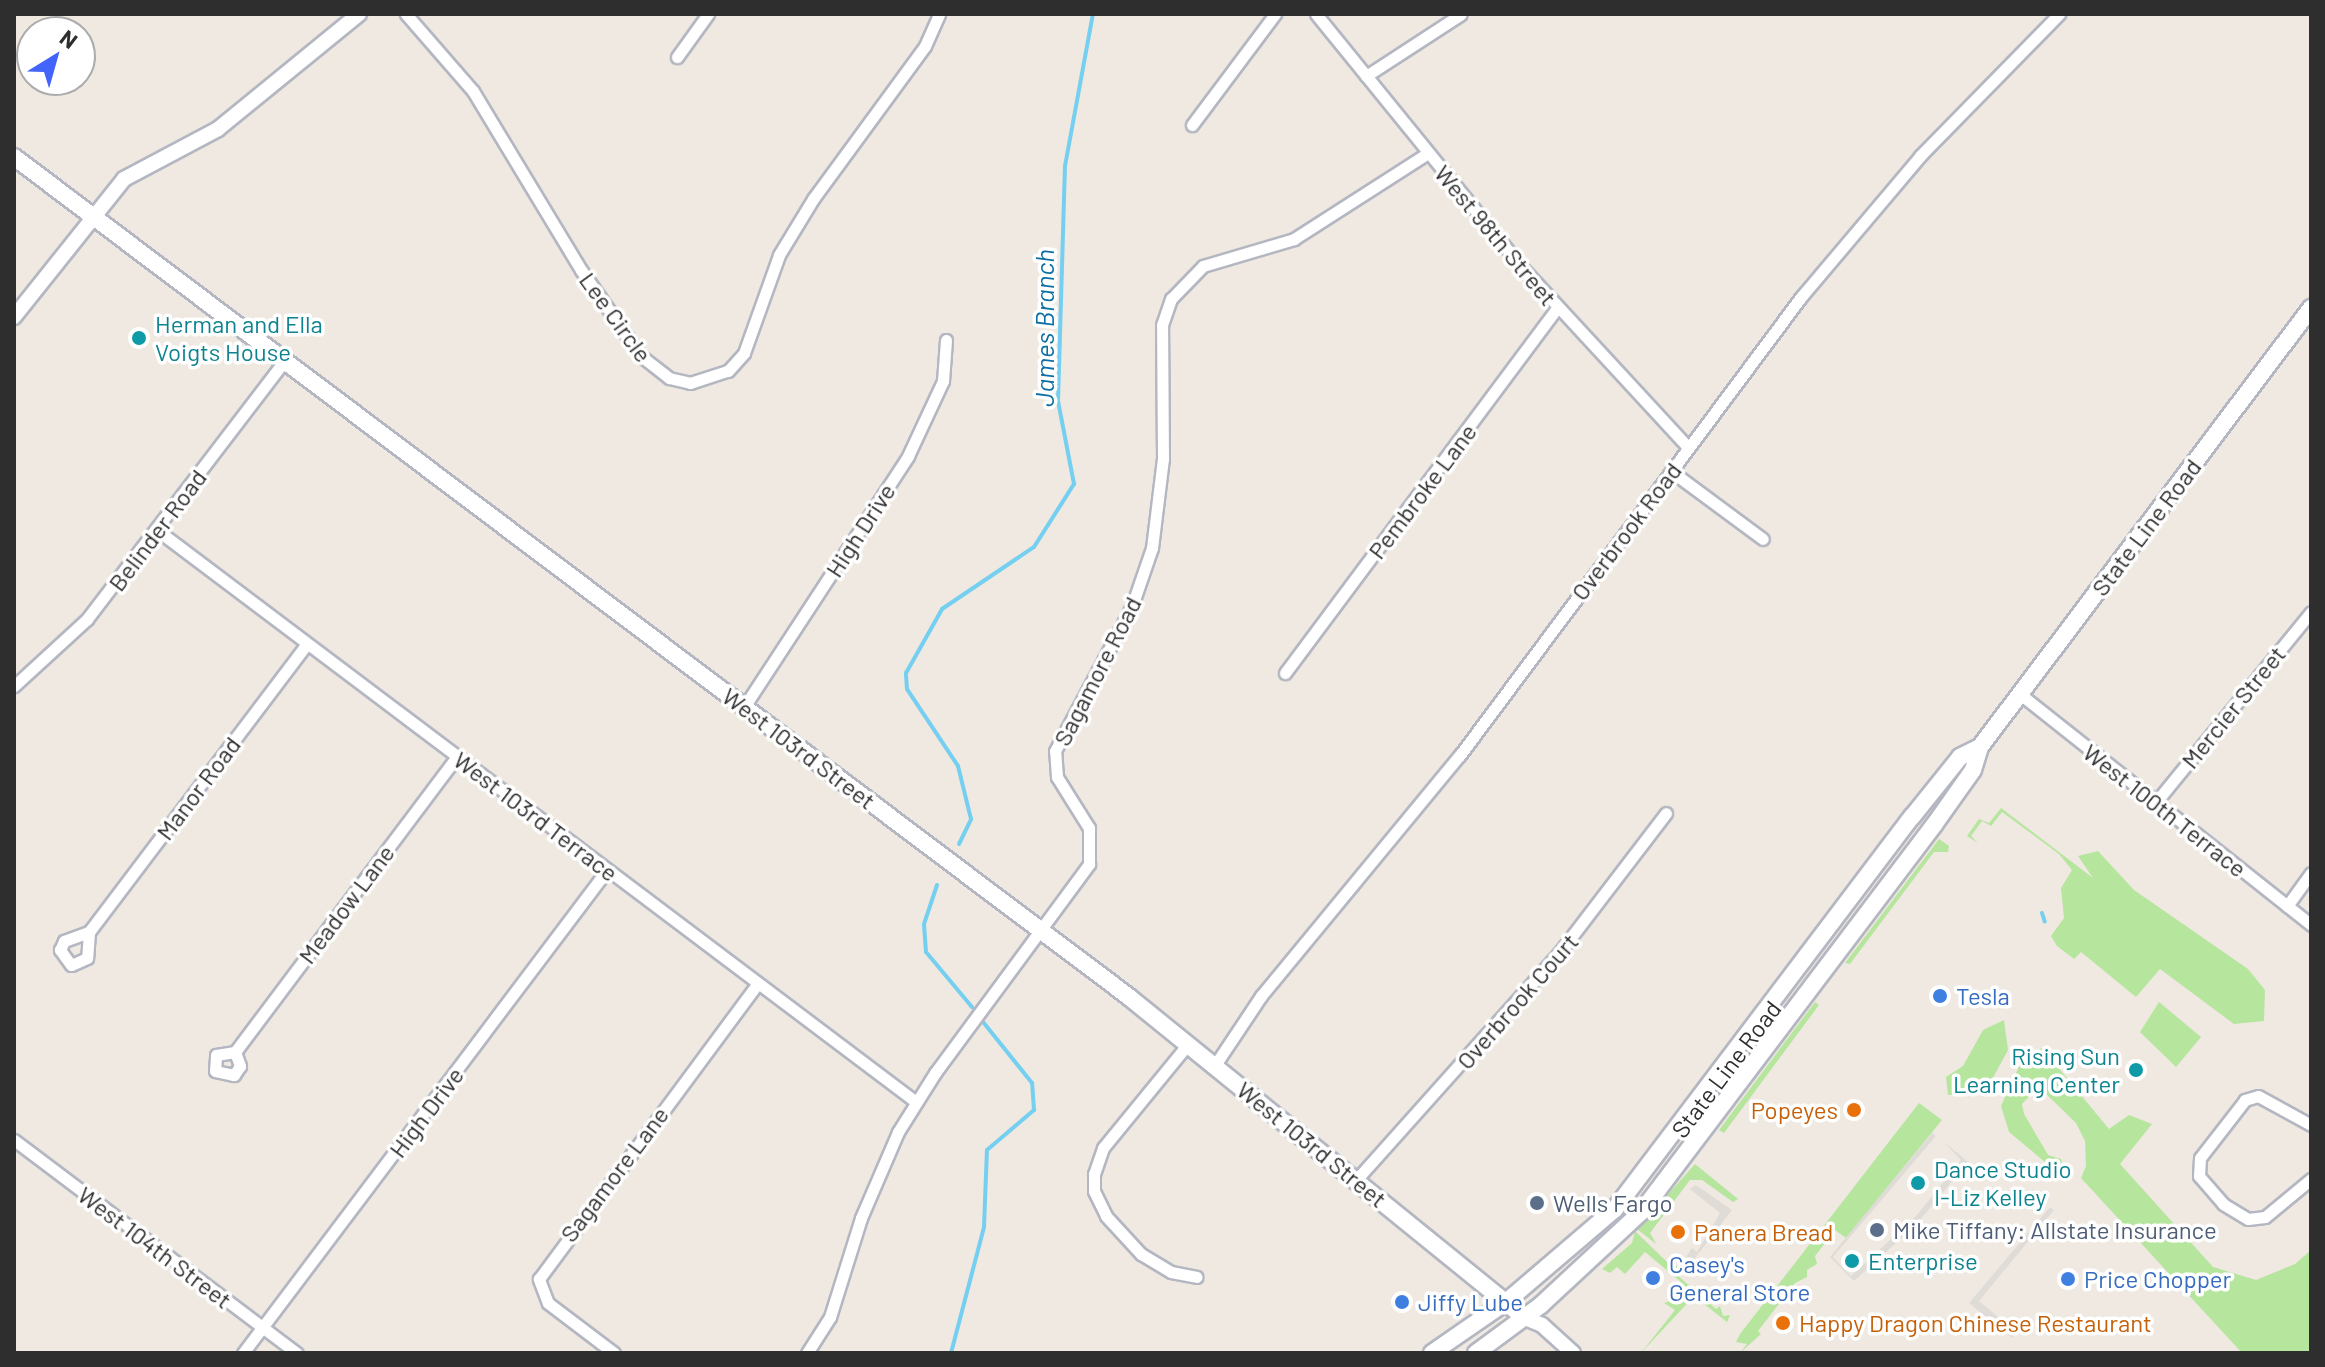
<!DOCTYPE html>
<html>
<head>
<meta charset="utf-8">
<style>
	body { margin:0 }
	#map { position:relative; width:2325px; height:1367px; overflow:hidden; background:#efe9e1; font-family:Barlow,sans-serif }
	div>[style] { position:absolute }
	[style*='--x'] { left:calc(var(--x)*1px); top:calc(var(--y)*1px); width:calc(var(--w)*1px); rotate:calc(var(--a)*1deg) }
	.green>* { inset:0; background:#b6e59e }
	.plaza>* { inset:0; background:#dfdcd8 }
	.stream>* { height:4px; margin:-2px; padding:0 2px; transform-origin:2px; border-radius:2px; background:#75cff0 }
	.roads { filter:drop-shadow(2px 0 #b4b7c1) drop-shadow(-2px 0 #b4b7c1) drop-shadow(0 2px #b4b7c1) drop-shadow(0 -2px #b4b7c1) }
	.minor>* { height:11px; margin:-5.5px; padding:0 5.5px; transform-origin:5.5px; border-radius:5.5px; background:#fff }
	.tertiary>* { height:14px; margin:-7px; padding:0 7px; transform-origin:7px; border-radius:7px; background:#fff }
	.secondary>* { height:16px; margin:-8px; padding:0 8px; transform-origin:8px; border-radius:8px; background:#fff }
	.dots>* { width:22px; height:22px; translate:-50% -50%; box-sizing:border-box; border:4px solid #fff; border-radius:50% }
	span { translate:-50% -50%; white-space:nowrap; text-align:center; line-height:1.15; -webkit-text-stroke:7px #fff; paint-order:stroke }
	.street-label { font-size:24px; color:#2e2e2e }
	.culture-label { font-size:24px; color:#0d838f }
	.left { translate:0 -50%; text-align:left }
	.right { translate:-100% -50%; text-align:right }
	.shop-label { font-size:24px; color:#366cbe }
	.food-label { font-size:24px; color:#c56008 }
	.service-label { font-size:24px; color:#4e5e75 }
	.water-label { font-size:26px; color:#0d6fa3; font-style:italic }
	.frame { position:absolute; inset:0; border:16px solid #2e2e2e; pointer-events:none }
	.north { position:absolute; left:16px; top:16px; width:80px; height:80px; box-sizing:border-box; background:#fff; border:2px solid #ababab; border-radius:50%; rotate:37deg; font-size:22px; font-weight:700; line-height:32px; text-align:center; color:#2e2e2e }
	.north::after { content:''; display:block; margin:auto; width:28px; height:36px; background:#4264fb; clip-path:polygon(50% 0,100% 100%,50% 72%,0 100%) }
</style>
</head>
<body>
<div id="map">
	<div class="green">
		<div style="clip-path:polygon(2001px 808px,2093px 878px,2078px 856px,2098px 851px,2134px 890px,2248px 969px,2265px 990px,2264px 1021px,2234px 1024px,2160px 969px,2136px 997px,2081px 952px,2074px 959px,2057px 946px,2051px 936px,2064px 918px,2061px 888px,2072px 870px,2059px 854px,2002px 812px,1991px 826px,1982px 821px,1971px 836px,1978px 843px,1967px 836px,1979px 819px,1989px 823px)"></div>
		<div style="clip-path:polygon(1939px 839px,1949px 846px,1948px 852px,1934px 852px,1850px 964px,1845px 963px)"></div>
		<div style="clip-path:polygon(1815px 1002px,1819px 1005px,1724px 1133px,1719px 1130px)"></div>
		<div style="clip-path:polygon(2159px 1002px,2201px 1037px,2176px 1067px,2140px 1032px)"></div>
		<div style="clip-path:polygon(2004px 1020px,2008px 1050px,1988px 1087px,1978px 1094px,1948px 1095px,1946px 1077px,1963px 1066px,1983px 1030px)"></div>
		<div style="clip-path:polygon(2042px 1048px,2109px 1129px,2129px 1115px,2152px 1124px,2120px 1164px,2213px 1267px,2256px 1280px,2295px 1264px,2311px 1250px,2311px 1353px,2242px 1353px,2081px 1178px,2086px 1166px,2085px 1141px,2076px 1123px,2044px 1092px,2032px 1093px,2022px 1104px,2024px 1114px,2048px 1155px,2061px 1159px,2063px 1167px,2051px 1167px,2009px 1132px,2001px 1106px,2023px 1058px)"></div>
		<div style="clip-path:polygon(1919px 1103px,1942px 1120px,1846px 1238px,1835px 1230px,1815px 1256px,1817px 1264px,1807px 1270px,1807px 1277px,1795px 1283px,1758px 1331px,1761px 1334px,1740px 1353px,1747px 1344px,1736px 1342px,1740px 1334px)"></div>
		<div style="clip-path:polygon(1695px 1164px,1738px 1199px,1733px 1202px,1702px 1180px,1690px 1180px,1650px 1233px,1656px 1244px,1637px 1229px)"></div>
		<div style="clip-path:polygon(1635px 1231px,1668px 1263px,1683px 1268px,1677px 1275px,1716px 1309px,1720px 1306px,1723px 1316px,1730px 1315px,1727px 1322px,1694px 1296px,1641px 1353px,1675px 1310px,1664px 1303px,1676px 1299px,1671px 1294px,1681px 1282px,1645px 1252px,1625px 1274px,1617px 1267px,1610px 1273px,1602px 1269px,1632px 1243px)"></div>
	</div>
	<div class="plaza">
		<div style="clip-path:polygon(1932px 1133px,1936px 1136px,1833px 1257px,1851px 1276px,1916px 1216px,1961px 1160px,1943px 1141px,1968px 1162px,1915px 1226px,1854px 1281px,1830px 1257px)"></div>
		<div style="clip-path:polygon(1696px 1185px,1732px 1210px,1692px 1262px,1686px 1257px,1692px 1248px,1697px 1252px,1720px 1213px,1690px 1189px)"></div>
		<div style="clip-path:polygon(2050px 1207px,2054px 1210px,1979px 1301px,2016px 1332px,2012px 1338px,1969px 1303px)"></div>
	</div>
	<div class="stream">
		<div style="--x:959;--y:844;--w:28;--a:-64"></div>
		<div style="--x:971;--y:819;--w:55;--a:-103.8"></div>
		<div style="--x:958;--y:766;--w:92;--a:-123.5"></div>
		<div style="--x:907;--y:689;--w:16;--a:-94"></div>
		<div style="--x:906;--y:673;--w:73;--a:-60.6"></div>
		<div style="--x:942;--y:609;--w:111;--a:-34"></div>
		<div style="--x:1034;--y:547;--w:75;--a:-57.6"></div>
		<div style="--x:1074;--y:484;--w:85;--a:-100.9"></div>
		<div style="--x:1058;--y:401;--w:235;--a:-88.3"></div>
		<div style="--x:1065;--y:166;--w:155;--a:-79.6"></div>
		<div style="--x:937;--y:885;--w:41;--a:108.4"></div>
		<div style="--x:924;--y:924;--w:28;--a:86"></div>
		<div style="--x:926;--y:952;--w:72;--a:50.1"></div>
		<div style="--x:2042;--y:913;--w:9;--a:72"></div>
		<div style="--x:951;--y:1353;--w:130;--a:-75.3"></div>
		<div style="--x:984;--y:1227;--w:77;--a:-87.8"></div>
		<div style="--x:987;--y:1150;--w:62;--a:-40.4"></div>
		<div style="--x:1034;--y:1110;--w:27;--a:-94"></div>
		<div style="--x:1032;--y:1083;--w:77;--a:-128.7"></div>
	</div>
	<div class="roads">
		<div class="minor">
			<div style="--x:406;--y:14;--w:102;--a:49"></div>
			<div style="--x:473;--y:91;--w:209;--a:58.9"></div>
			<div style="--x:581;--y:270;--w:105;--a:55.1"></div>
			<div style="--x:641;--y:356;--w:36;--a:38"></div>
			<div style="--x:669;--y:378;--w:22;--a:13"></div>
			<div style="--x:690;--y:383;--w:40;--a:-18"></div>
			<div style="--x:728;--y:371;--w:24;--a:-48"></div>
			<div style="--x:744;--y:353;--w:104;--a:-70.3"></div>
			<div style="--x:779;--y:255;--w:66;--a:-58.7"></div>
			<div style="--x:813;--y:199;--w:190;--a:-53.8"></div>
			<div style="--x:925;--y:46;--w:35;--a:-66"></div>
			<div style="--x:1316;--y:14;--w:321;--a:50.9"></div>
			<div style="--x:1518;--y:263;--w:249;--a:47.3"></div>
			<div style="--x:677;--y:57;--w:53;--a:-54.2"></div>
			<div style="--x:1366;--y:76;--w:113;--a:-33.1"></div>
			<div style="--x:1192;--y:125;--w:139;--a:-53.2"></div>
			<div style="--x:1671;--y:471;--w:114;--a:36.5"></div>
			<div style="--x:157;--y:530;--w:950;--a:37"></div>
			<div style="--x:1285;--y:673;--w:455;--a:-53.3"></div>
			<div style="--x:14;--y:686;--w:99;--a:-42.5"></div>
			<div style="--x:87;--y:619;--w:326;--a:-52.6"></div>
			<div style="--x:2020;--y:694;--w:372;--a:38.4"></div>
			<div style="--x:744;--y:707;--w:300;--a:-56.8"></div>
			<div style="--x:908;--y:456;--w:83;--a:-65"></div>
			<div style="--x:943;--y:381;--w:41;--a:-85.8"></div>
			<div style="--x:2156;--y:802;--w:245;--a:-50.8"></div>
			<div style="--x:2287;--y:906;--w:41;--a:-54"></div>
			<div style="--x:89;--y:932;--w:26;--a:94"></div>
			<div style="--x:87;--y:958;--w:17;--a:156"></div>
			<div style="--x:71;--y:965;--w:19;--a:-126"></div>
			<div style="--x:60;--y:950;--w:10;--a:-66"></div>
			<div style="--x:64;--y:941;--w:27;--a:-20"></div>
			<div style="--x:89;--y:932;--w:361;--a:-52.9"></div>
			<div style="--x:1188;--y:1044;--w:134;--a:129.3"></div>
			<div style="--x:1103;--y:1148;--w:28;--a:109"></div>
			<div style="--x:1094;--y:1174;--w:17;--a:90"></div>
			<div style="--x:1094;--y:1191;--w:28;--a:64"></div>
			<div style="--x:1106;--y:1216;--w:52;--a:47.4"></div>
			<div style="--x:1141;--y:1254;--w:35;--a:31"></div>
			<div style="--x:1171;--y:1272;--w:26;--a:11"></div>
			<div style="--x:235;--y:1052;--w:15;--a:70"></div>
			<div style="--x:240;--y:1066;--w:11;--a:124"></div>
			<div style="--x:234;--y:1075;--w:19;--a:-168"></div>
			<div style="--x:215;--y:1071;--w:16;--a:-86"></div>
			<div style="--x:216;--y:1055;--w:19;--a:-9"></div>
			<div style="--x:235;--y:1052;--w:370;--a:-53.1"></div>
			<div style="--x:1215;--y:1065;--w:83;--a:-56.3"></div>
			<div style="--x:1261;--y:996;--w:313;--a:-50.5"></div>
			<div style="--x:1460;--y:755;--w:571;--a:-53.33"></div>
			<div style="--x:1801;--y:297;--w:185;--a:-49.8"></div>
			<div style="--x:1920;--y:156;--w:199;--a:-45.6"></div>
			<div style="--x:2311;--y:1125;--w:60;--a:-151.3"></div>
			<div style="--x:2258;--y:1096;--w:14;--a:163"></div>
			<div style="--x:2245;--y:1100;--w:73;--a:127.8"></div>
			<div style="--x:2200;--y:1158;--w:18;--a:93"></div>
			<div style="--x:2199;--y:1176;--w:37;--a:49"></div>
			<div style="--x:2223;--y:1204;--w:29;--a:31"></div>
			<div style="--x:2248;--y:1219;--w:17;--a:-7"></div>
			<div style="--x:2265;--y:1217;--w:60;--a:-39.6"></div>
			<div style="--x:14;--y:1140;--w:354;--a:37"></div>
			<div style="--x:1356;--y:1180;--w:305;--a:-48.2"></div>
			<div style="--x:1559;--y:953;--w:176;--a:-52.6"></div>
			<div style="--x:243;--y:1353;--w:605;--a:-53"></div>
			<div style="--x:614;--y:1353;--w:83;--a:-142.9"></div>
			<div style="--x:548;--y:1303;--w:26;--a:-111"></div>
			<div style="--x:539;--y:1279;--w:368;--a:-53.5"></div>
			<div style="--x:807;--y:1353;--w:43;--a:-57.4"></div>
			<div style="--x:830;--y:1317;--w:104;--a:-72.6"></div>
			<div style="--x:861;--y:1218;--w:94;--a:-66.7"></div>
			<div style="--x:898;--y:1132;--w:70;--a:-57.9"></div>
			<div style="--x:935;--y:1073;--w:260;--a:-53.6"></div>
			<div style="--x:1089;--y:864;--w:36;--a:-90"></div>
			<div style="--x:1089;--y:828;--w:60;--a:-122.1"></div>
			<div style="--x:1057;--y:777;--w:26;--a:-94"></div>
			<div style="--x:1055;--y:751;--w:164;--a:-62"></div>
			<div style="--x:1132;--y:606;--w:61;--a:-71"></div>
			<div style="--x:1152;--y:548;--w:90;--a:-83"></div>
			<div style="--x:1163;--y:459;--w:134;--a:-90.4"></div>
			<div style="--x:1162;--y:325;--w:28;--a:-71"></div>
			<div style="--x:1171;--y:299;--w:46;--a:-45.9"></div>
			<div style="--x:1203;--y:266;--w:95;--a:-16.5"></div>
			<div style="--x:1294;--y:239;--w:159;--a:-32.7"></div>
		</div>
		<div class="tertiary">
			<div style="--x:14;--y:317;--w:176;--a:-51.4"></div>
			<div style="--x:124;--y:179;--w:106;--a:-28"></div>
			<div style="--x:218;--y:129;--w:182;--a:-39.2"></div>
			<div style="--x:1525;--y:1318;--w:18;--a:22"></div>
			<div style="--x:1542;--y:1325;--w:42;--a:42.1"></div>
		</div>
		<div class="secondary">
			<div style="--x:14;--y:157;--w:1396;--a:36.99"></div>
			<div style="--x:1129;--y:997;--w:510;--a:39.03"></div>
			<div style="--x:1432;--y:1353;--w:90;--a:-34.6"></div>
			<div style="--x:1506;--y:1302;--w:143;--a:-40.5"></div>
			<div style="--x:1615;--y:1209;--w:492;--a:-52.9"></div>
			<div style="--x:1912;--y:817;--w:77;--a:-51.3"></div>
			<div style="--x:1960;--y:757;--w:22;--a:-27"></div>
			<div style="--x:1476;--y:1353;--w:81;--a:-36.4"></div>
			<div style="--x:1541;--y:1305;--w:138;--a:-42.9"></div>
			<div style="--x:1642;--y:1211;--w:484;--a:-52.9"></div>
			<div style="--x:1934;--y:825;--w:67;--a:-54.7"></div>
			<div style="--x:1973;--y:770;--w:24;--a:-73"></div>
			<div style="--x:1980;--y:747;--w:550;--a:-52.98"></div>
		</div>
	</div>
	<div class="dots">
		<div style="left:139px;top:338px;background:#0f9aa8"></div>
		<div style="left:1940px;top:996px;background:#3f7fe0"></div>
		<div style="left:2136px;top:1070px;background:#0f9aa8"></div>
		<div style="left:1854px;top:1110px;background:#e8710a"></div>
		<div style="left:1918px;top:1183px;background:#0f9aa8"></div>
		<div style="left:1537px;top:1203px;background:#5c6f8a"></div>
		<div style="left:1877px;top:1230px;background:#5c6f8a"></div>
		<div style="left:1678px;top:1232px;background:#e8710a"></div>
		<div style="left:1852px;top:1261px;background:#0f9aa8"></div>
		<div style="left:1653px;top:1278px;background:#3f7fe0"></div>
		<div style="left:2068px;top:1279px;background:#3f7fe0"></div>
		<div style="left:1402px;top:1302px;background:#3f7fe0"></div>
		<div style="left:1783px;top:1323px;background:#e8710a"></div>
	</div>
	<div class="street-label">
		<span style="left:1496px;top:235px;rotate:50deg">West 98th Street</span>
		<span style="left:616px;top:317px;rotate:54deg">Lee Circle</span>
		<span style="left:1422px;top:491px;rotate:-53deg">Pembroke Lane</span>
		<span style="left:2146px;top:527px;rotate:-53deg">State Line Road</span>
		<span style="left:157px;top:530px;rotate:-53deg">Belinder Road</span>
		<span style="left:860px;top:530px;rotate:-57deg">High Drive</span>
		<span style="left:1626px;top:531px;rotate:-53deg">Overbrook Road</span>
		<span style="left:1097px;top:671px;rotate:-63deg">Sagamore Road</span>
		<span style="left:2233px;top:707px;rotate:-51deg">Mercier Street</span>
		<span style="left:799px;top:748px;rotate:37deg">West 103rd Street</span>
		<span style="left:198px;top:788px;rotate:-53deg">Manor Road</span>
		<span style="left:2165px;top:810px;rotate:38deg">West 100th Terrace</span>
		<span style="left:536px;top:816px;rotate:37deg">West 103rd Terrace</span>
		<span style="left:346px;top:904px;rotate:-53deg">Meadow Lane</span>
		<span style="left:1517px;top:1001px;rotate:-49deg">Overbrook Court</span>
		<span style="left:1726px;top:1069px;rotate:-53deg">State Line Road</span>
		<span style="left:426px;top:1112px;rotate:-53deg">High Drive</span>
		<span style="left:1312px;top:1144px;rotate:39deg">West 103rd Street</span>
		<span style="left:614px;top:1174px;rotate:-53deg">Sagamore Lane</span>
		<span style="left:155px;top:1247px;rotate:37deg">West 104th Street</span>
	</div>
	<div class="culture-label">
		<span class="left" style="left:155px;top:338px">Herman and Ella<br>Voigts House</span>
		<span class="right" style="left:2120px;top:1070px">Rising Sun<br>Learning Center</span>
		<span class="left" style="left:1934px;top:1183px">Dance Studio<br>I-Liz Kelley</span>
		<span class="left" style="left:1868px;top:1261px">Enterprise</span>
	</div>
	<div class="shop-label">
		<span class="left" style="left:1956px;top:996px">Tesla</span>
		<span class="left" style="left:1669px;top:1278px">Casey's<br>General Store</span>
		<span class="left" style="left:2084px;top:1279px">Price Chopper</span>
		<span class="left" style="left:1418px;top:1302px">Jiffy Lube</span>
	</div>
	<div class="food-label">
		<span class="right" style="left:1838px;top:1110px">Popeyes</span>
		<span class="left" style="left:1694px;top:1232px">Panera Bread</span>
		<span class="left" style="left:1799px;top:1323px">Happy Dragon Chinese Restaurant</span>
	</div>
	<div class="service-label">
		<span class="left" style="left:1553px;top:1203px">Wells Fargo</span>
		<span class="left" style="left:1893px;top:1230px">Mike Tiffany: Allstate Insurance</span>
	</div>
	<div class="water-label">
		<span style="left:1044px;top:328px;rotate:-90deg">James Branch</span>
	</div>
	<div class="frame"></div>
	<div class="north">N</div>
</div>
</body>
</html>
